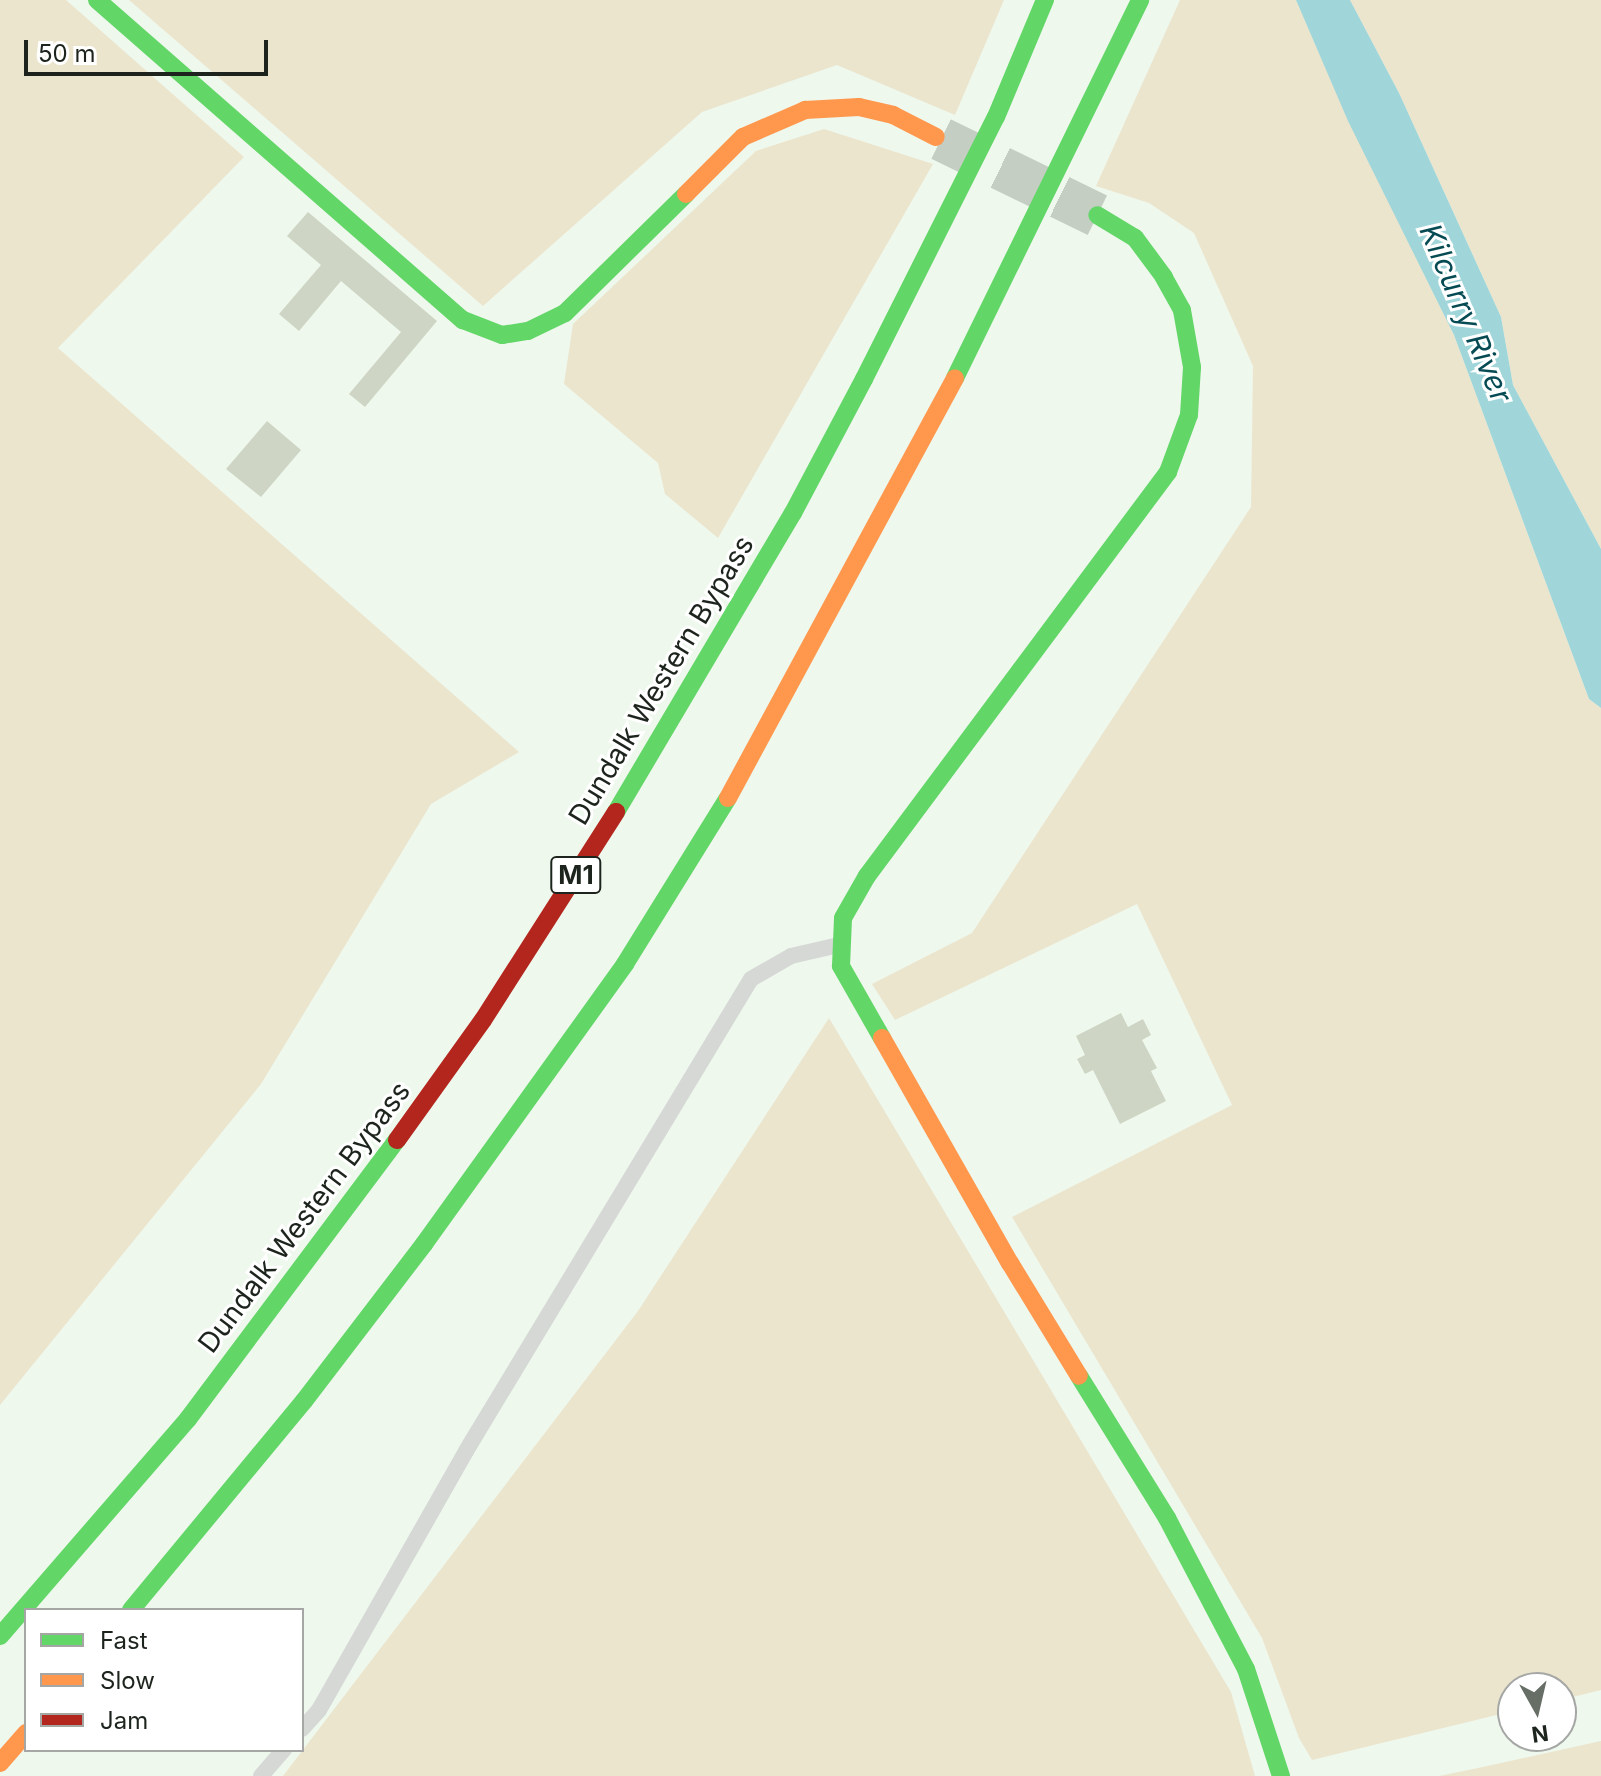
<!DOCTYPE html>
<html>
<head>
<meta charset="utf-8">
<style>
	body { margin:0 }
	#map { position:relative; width:1601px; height:1776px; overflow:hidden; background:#eef8ed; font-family:Inter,sans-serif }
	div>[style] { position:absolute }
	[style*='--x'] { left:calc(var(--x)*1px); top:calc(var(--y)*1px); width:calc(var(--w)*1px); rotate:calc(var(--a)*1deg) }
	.green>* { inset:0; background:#ece5ce }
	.water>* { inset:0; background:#a0d6d9 }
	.building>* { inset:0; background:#cfd5c5 }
	.secondary-tunnel>* { height:44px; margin-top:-22px; transform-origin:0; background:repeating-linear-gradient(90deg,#c4cec3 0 44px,transparent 0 66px) }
	.lane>* { height:16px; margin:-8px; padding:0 8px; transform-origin:8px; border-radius:8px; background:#d6d8d6 }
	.fast>* { height:18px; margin:-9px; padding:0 9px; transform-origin:9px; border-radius:9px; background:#63d668 }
	.slow>* { height:18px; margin:-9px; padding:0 9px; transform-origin:9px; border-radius:9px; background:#ff974d }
	.jam>* { height:18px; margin:-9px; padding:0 9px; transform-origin:9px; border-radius:9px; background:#b3261e }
	span { translate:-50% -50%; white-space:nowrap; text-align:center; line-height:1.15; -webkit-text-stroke:6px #fff; paint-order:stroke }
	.shield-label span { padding:2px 6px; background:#fff; border:2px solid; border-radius:6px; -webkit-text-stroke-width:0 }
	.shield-label { font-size:26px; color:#1d241d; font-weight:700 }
	.street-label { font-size:28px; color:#1d241d }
	.water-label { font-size:30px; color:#064b53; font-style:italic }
	.legend { position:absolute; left:24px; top:1608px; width:280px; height:144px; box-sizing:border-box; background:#fff; border:2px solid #a5a7a5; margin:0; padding:10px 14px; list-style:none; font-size:24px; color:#1d241d }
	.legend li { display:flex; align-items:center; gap:16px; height:40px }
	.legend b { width:40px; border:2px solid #a5a7a5 }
	.north { position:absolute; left:1497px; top:1672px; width:80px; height:80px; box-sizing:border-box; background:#fff; border:2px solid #a5a7a5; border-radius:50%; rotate:172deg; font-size:22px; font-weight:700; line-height:32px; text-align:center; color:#1d241d }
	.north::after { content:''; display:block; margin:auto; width:28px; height:36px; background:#666e66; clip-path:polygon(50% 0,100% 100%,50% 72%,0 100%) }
	.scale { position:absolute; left:24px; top:40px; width:244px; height:36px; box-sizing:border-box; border:4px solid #1d241d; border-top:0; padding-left:10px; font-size:24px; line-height:28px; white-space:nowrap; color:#1d241d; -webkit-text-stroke:6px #fff; paint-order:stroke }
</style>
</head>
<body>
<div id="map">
	<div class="green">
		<div style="clip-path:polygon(0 0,66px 0,244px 157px,58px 348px,519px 752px,431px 804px,261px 1084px,0 1405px)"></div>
		<div style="clip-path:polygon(129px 0,1004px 0,955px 115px,837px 65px,702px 112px,483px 306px)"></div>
		<div style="clip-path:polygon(1180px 0,1296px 0,1349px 121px,1454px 335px,1589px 699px,1601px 708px,1601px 1690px,1561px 1700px,1561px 1688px,1513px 1688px,1513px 1711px,1312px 1760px,1299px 1738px,1262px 1638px,1012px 1217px,1232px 1105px,1137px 904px,895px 1020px,872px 984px,972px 933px,1251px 507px,1253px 366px,1194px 233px,1149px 203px,1096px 186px)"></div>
		<div style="clip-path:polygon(1350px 0,1601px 0,1601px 549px,1513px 385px,1501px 317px,1399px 93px)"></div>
		<div style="clip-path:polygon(824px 129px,933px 164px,718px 538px,665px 494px,658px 463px,564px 384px,573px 324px,756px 151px)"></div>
		<div style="clip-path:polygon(829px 1018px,1231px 1692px,1255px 1776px,283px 1776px,638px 1311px)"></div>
		<div style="clip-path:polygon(1601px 1741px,1601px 1776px,1439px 1776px,1478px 1768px)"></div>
	</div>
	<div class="water">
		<div style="clip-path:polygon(1296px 0,1350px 0,1399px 93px,1501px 317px,1513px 385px,1601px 549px,1601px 708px,1589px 699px,1454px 335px,1348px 121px)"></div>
	</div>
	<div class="building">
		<div style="clip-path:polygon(308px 212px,437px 321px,365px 407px,349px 394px,401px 332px,341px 281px,299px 331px,279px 314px,321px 265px,287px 236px)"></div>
		<div style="clip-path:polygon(267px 421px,301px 450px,261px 497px,226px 469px)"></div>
		<div style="clip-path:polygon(1121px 1013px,1128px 1027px,1143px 1019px,1151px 1035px,1142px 1040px,1157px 1068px,1151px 1071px,1166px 1101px,1120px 1124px,1093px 1070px,1085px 1074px,1077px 1059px,1085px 1055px,1076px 1036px)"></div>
	</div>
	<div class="secondary-tunnel">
		<div style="--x:941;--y:139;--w:174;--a:26"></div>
	</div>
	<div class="lane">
		<div style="--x:302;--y:1729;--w:25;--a:-48"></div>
		<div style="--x:319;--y:1710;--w:298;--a:-60.4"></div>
		<div style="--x:466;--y:1451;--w:551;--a:-58.88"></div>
		<div style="--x:751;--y:979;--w:46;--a:-29.9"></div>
		<div style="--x:791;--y:956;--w:49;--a:-12.9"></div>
		<div style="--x:261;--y:1776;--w:35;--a:-49"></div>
	</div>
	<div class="fast">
		<div style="--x:97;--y:0;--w:486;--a:41.2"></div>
		<div style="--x:463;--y:320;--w:42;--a:21"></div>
		<div style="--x:502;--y:335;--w:26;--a:-9"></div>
		<div style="--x:528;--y:331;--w:41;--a:-25.9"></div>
		<div style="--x:565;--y:313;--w:170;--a:-44.5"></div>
		<div style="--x:955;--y:378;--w:421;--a:-63.9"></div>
		<div style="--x:616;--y:812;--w:347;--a:-59.4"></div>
		<div style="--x:793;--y:513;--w:152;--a:-62.1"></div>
		<div style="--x:864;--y:379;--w:293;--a:-63.3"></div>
		<div style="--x:996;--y:117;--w:127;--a:-67.3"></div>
		<div style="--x:882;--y:1038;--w:83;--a:-119.7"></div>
		<div style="--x:841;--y:966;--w:48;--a:-87.6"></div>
		<div style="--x:843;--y:918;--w:48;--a:-60.3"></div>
		<div style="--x:867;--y:876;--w:504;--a:-53.31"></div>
		<div style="--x:1168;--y:472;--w:61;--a:-69.8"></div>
		<div style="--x:1189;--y:415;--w:48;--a:-86.4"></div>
		<div style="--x:1192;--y:367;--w:58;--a:-100"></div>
		<div style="--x:1182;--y:310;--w:38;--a:-119"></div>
		<div style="--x:1164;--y:277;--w:49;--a:-126.6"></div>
		<div style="--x:1135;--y:238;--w:44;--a:-148.8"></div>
		<div style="--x:1079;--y:1376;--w:167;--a:58.2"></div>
		<div style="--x:1167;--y:1518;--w:170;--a:62.4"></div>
		<div style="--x:1246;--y:1669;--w:113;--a:71.9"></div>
		<div style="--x:131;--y:1610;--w:271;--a:-50.4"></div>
		<div style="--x:304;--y:1401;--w:198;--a:-52.6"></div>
		<div style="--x:424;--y:1244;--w:345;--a:-54.3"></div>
		<div style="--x:625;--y:964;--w:195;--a:-58.2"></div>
		<div style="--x:0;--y:1636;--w:287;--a:-49.1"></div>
		<div style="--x:188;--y:1419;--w:349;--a:-53.2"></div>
	</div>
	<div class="slow">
		<div style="--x:686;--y:194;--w:81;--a:-45"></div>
		<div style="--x:743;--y:137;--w:68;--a:-23.5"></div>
		<div style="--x:805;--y:110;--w:54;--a:-3.2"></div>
		<div style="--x:859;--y:107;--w:35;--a:13"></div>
		<div style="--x:893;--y:115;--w:48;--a:27.1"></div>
		<div style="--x:728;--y:798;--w:477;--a:-61.6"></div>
		<div style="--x:882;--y:1038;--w:259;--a:60.4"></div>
		<div style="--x:1010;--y:1263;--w:132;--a:58.6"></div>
		<div style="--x:0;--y:1763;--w:40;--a:-49"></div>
	</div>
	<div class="jam">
		<div style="--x:397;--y:1140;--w:148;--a:-54.4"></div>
		<div style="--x:483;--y:1020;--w:247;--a:-57.4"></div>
	</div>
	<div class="shield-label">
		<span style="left:576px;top:875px">M1</span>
	</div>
	<div class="street-label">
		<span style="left:661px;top:680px;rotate:-59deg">Dundalk Western Bypass</span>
		<span style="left:304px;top:1217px;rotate:-53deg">Dundalk Western Bypass</span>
	</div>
	<div class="water-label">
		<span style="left:1466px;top:313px;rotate:67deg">Kilcurry River</span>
	</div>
	<ul class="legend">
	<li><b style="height:10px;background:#63d668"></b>Fast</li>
	<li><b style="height:10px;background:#ff974d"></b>Slow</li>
	<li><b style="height:10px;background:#b3261e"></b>Jam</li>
	</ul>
	<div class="north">N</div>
	<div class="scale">50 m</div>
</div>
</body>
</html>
